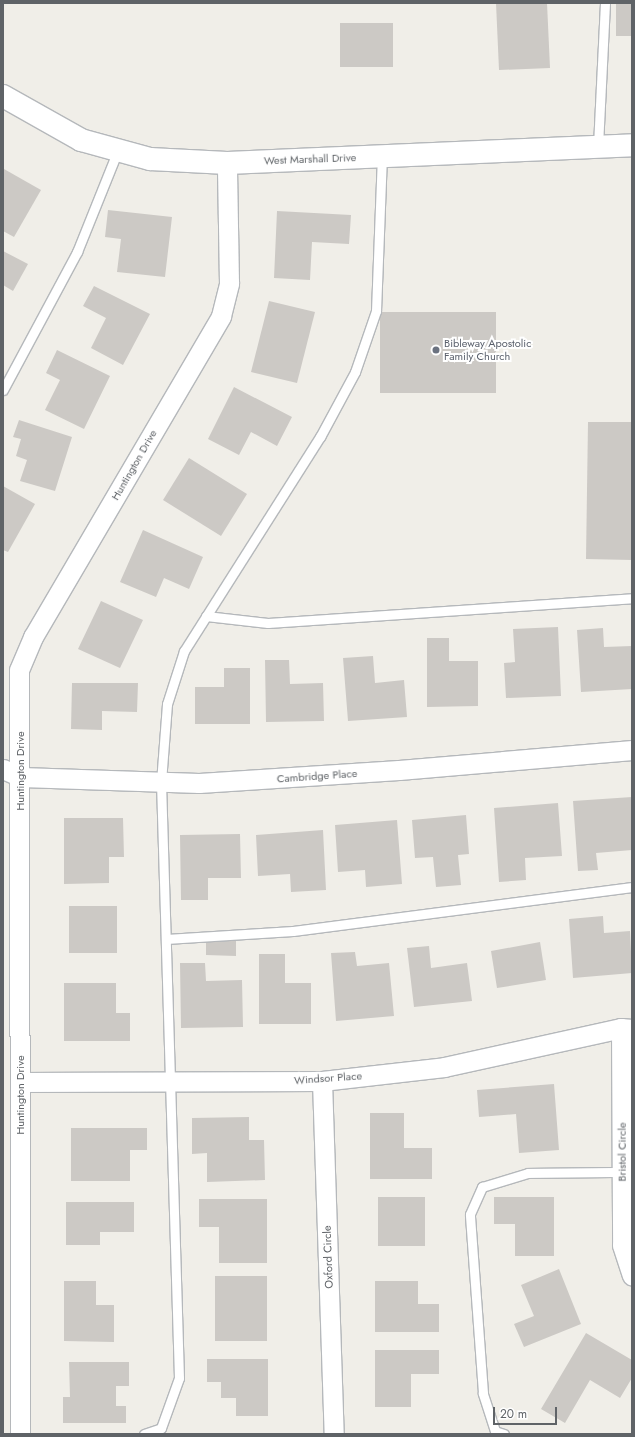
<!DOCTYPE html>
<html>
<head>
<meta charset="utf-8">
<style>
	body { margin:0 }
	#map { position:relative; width:635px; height:1437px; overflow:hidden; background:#f0eee8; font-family:Jost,sans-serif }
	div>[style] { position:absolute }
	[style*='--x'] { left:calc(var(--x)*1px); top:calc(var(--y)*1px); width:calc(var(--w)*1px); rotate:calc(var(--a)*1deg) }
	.building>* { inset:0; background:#ccc9c5 }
	.roads { filter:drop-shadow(1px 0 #b5b8bb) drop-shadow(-1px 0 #b5b8bb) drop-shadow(0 1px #b5b8bb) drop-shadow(0 -1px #b5b8bb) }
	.lane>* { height:9px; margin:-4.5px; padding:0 4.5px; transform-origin:4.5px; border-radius:4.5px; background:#fff }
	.street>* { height:19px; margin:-9.5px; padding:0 9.5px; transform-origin:9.5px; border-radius:9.5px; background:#fff }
	.secondary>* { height:22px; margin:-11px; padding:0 11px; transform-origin:11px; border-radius:11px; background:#fff }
	.dots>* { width:11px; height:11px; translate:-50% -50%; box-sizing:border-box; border:2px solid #fff; border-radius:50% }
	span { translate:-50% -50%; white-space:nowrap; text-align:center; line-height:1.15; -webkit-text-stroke:4px #fff; paint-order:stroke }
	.street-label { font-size:11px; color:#5f6367 }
	.worship-label { font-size:11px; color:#5b616d }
	.left { translate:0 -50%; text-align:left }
	.frame { position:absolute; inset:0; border:4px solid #5f6367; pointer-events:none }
	.scale { position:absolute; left:493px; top:1407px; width:64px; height:18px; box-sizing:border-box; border:2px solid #5f6367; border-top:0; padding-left:5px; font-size:12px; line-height:14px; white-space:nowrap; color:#5f6367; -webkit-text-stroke:3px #fff; paint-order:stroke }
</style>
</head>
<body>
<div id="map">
	<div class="building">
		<div style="clip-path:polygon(496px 3px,547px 3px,550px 68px,499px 70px)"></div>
		<div style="clip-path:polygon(616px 3px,632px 3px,632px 36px,616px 36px)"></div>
		<div style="clip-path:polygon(340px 23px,393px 23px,393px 67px,340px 67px)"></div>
		<div style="clip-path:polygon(4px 169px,41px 190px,14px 237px,3px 231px)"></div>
		<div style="clip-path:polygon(108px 210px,172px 217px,165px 277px,117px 272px,121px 239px,105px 237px)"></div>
		<div style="clip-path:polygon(277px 211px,351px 215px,349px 244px,312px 242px,310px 280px,274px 278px)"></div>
		<div style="clip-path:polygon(3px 251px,28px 264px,13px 291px,3px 285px)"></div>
		<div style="clip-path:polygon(94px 286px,150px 314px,123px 365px,91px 348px,106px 318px,83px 306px)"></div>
		<div style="clip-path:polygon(269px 301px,315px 312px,297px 383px,251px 372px)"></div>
		<div style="clip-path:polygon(380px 312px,496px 312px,496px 393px,380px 393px)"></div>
		<div style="clip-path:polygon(57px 350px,110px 376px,84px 429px,45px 410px,60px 380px,46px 373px)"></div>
		<div style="clip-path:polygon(234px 387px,292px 417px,277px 446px,251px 432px,239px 455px,208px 439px)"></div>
		<div style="clip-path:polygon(19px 420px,72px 437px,55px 491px,20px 481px,27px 460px,16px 456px,21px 439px,13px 437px)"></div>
		<div style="clip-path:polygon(588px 422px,632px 422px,632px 560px,586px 559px)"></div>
		<div style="clip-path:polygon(189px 458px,247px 494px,221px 536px,163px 500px)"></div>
		<div style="clip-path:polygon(3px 486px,35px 504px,8px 552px,3px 550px)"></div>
		<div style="clip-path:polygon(143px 530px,203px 557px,189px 589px,164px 578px,156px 597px,120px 582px)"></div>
		<div style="clip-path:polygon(101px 601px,143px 620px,120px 668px,78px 649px)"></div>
		<div style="clip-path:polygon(558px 627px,561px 696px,506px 698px,504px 663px,515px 662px,513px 629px)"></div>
		<div style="clip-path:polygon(603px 628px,604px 647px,632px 646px,632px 689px,581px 692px,577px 630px)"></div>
		<div style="clip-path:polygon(427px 638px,449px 638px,449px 661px,478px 661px,478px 706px,427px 707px)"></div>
		<div style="clip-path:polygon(373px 656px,375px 683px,404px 680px,407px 717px,348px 721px,343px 658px)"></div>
		<div style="clip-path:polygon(265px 660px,289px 660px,290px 684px,323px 683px,324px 721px,266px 722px)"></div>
		<div style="clip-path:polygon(224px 668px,250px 668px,250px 724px,195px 724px,195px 687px,224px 687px)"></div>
		<div style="clip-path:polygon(72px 683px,138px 683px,137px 712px,102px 711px,102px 730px,71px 729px)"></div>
		<div style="clip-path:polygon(632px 797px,632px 850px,596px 853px,598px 870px,578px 871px,573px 801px)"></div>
		<div style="clip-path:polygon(558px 803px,562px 856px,525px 858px,526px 880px,499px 882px,494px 808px)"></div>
		<div style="clip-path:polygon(466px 815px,469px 854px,458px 855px,461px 885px,436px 887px,433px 857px,415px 858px,412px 820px)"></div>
		<div style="clip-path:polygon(64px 818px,123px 818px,124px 857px,109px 857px,109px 883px,64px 884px)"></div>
		<div style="clip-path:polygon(397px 820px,402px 884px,366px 887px,365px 870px,338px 872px,335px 825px)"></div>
		<div style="clip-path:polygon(323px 830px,326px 890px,291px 892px,290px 874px,258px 876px,256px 835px)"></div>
		<div style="clip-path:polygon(240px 834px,241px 878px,208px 878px,208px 900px,181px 900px,180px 835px)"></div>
		<div style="clip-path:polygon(69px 906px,117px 906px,117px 953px,69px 953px)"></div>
		<div style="clip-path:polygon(603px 916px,604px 933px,630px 931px,632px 973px,573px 978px,569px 919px)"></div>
		<div style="clip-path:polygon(206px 939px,236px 939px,236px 956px,206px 955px)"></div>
		<div style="clip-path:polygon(540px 942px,546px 980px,497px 988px,491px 951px)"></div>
		<div style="clip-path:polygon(429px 946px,431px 968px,467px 963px,472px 1001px,414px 1007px,407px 948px)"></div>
		<div style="clip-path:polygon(355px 952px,357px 966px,389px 963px,394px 1016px,336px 1021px,331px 953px)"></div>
		<div style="clip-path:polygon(259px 954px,285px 954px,285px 983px,311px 983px,311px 1024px,259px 1024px)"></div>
		<div style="clip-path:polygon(180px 963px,205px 963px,206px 981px,242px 980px,243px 1027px,181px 1028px)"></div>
		<div style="clip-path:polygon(64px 983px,116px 983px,116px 1013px,130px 1013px,130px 1041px,64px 1041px)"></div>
		<div style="clip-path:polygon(554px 1084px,559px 1150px,519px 1153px,516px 1114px,479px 1117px,477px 1090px)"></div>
		<div style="clip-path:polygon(370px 1113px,404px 1113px,404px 1148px,432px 1148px,432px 1179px,370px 1179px)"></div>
		<div style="clip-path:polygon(249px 1117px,249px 1140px,264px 1140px,265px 1180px,207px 1182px,207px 1153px,192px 1154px,192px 1118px)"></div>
		<div style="clip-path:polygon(71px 1128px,147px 1128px,147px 1150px,130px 1150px,130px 1181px,71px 1181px)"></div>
		<div style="clip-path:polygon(378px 1197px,425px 1197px,425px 1246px,378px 1246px)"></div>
		<div style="clip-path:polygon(494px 1197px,554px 1197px,554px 1256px,515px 1256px,515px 1224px,494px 1224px)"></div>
		<div style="clip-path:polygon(199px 1199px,267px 1199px,267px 1263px,219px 1263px,219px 1227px,199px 1227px)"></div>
		<div style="clip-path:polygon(66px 1202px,134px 1202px,134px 1232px,100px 1232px,100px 1245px,66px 1245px)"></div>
		<div style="clip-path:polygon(559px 1269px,581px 1324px,524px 1347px,514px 1324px,534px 1316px,521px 1285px)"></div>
		<div style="clip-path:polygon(215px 1276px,267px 1276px,267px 1341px,215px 1341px)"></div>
		<div style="clip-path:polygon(64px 1281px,96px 1281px,96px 1305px,114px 1305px,114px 1342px,64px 1341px)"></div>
		<div style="clip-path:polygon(375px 1281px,418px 1281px,418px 1304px,439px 1304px,439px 1332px,375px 1332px)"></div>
		<div style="clip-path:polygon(586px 1333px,632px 1360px,632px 1378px,620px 1398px,590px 1380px,565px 1423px,541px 1409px)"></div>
		<div style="clip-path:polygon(375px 1350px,439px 1350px,439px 1374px,411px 1374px,411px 1407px,375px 1407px)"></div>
		<div style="clip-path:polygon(207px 1359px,268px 1359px,268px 1416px,236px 1416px,236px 1398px,221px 1398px,221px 1382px,207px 1382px)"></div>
		<div style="clip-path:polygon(69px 1362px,129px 1362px,129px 1386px,116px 1386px,116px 1406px,126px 1406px,126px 1423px,63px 1423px,63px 1397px,70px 1397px)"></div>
	</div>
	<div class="roads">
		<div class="lane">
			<div style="--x:598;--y:146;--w:143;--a:-87.2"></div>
			<div style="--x:3;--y:390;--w:157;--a:-61.8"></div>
			<div style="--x:77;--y:252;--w:110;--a:-68.1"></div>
			<div style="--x:206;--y:616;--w:62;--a:6.4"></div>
			<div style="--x:268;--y:623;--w:365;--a:-3.9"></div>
			<div style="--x:166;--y:939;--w:127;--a:-3.6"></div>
			<div style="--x:293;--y:931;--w:342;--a:-7.4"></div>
			<div style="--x:144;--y:1434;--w:18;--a:-19"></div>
			<div style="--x:161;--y:1428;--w:53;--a:-70.2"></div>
			<div style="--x:179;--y:1378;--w:596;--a:-91.73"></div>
			<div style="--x:161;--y:782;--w:78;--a:-85.6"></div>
			<div style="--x:167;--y:704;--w:56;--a:-72.2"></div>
			<div style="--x:184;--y:651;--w:254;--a:-57.6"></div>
			<div style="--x:320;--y:437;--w:74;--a:-61.7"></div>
			<div style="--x:355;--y:372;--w:65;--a:-71"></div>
			<div style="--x:376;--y:311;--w:155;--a:-87.8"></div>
			<div style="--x:504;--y:1434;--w:9;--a:-162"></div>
			<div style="--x:495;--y:1431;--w:40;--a:-108"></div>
			<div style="--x:483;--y:1393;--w:179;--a:-94.2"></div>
			<div style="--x:470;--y:1214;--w:30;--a:-66"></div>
			<div style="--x:482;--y:1187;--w:48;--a:-16.9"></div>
			<div style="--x:528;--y:1173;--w:104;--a:-0.6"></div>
		</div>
		<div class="street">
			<div style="--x:3;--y:769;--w:20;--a:24"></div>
			<div style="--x:21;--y:777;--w:178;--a:1.9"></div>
			<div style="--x:199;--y:783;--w:200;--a:-3.7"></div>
			<div style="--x:399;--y:770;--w:234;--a:-4.9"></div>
			<div style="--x:621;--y:1028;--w:217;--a:89.7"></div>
			<div style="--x:622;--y:1245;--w:32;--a:72"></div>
			<div style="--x:322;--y:1081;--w:353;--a:88.1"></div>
			<div style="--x:20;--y:1082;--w:302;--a:-0.2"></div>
			<div style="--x:322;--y:1081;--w:123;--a:-6.5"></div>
			<div style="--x:444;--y:1067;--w:181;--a:-12.4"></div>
			<div style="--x:621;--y:1028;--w:11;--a:5"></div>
			<div style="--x:20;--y:1434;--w:764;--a:-90.07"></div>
			<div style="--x:19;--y:670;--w:36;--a:-67"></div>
			<div style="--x:33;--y:637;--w:372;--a:-59.6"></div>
			<div style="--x:221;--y:316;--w:34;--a:-76"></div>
			<div style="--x:229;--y:283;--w:120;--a:-91"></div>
		</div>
		<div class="secondary">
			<div style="--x:3;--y:96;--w:90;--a:29.4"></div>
			<div style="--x:81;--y:140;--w:72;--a:15.4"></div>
			<div style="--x:150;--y:159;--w:77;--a:3"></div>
			<div style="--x:227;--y:163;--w:405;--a:-2.5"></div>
		</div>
	</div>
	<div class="dots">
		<div style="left:436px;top:350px;background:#6b7280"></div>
	</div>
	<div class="street-label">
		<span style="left:310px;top:159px;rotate:-2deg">West Marshall Drive</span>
		<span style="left:134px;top:465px;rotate:-60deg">Huntington Drive</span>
		<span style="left:20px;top:771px;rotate:-90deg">Huntington Drive</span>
		<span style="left:317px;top:776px;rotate:-4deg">Cambridge Place</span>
		<span style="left:328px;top:1078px;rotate:-4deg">Windsor Place</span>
		<span style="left:20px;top:1095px;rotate:-90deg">Huntington Drive</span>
		<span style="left:622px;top:1152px;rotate:-90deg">Bristol Circle</span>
		<span style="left:328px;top:1257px;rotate:-92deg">Oxford Circle</span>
	</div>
	<div class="worship-label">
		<span class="left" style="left:444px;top:350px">Bibleway Apostolic<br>Family Church</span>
	</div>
	<div class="frame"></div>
	<div class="scale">20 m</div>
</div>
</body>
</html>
